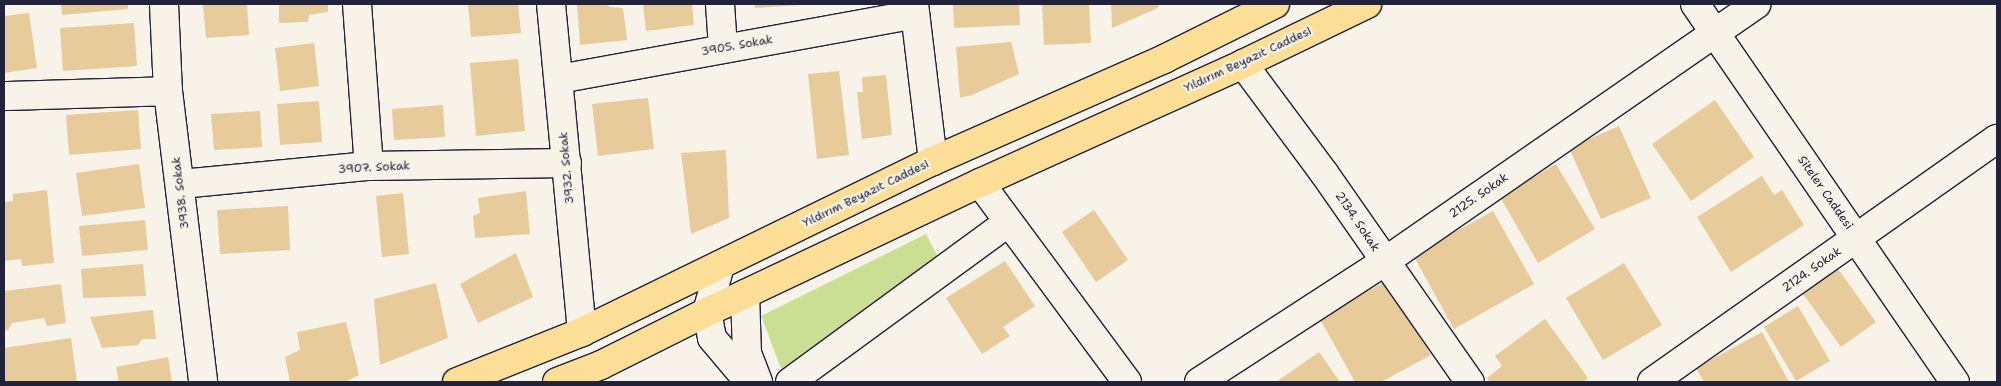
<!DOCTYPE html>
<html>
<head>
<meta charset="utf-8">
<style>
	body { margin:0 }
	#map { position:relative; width:2001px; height:386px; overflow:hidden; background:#f7f3e8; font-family:"Shantell Sans",sans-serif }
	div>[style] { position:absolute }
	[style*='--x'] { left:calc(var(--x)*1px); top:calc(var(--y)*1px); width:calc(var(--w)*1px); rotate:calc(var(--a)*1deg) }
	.green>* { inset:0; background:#cbdf94 }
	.building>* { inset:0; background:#e7cb9b }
	.roads { filter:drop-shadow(1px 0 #22223b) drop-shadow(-1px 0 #22223b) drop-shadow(0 1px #22223b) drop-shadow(0 -1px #22223b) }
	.street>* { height:28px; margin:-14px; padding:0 14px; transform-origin:14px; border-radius:14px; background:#f7f3e8 }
	.secondary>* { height:28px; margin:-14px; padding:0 14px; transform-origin:14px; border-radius:14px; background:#f7f3e8 }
	.primary>* { height:28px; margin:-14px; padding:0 14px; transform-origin:14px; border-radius:14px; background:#fcde96 }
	span { translate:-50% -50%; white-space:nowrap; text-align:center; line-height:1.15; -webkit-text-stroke:4.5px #f7f3e8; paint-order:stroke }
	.street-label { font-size:12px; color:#22223b }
	.frame { position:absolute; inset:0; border:5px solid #22223b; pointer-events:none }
</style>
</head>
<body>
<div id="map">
	<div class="green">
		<div style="clip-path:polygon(926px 234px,938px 257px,782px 371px,761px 316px)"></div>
	</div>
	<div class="building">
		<div style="clip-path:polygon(61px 4px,128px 4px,128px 9px,62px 15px)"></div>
		<div style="clip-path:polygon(203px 4px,247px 4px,249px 35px,206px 38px)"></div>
		<div style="clip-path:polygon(279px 4px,328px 4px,328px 12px,309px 15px,308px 22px,279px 23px)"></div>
		<div style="clip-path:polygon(468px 4px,518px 4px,521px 33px,471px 37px)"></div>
		<div style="clip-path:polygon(577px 4px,606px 4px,610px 7px,623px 8px,627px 40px,580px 45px)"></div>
		<div style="clip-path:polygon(643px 4px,692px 4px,694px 25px,646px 31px)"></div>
		<div style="clip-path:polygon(755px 4px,801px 4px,801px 5px,755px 8px)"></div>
		<div style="clip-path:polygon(953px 4px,1019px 4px,1020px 25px,954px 28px)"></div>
		<div style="clip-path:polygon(1042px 4px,1089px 4px,1091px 43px,1044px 45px)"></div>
		<div style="clip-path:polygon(1111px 4px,1158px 4px,1158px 8px,1112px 28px)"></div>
		<div style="clip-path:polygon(29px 13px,37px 68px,4px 73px,4px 16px)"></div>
		<div style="clip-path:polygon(134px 23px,137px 66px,63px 71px,60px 28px)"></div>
		<div style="clip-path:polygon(1011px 42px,1019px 74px,972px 95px,960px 98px,956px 47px)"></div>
		<div style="clip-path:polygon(314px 43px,319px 86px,280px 91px,275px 48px)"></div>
		<div style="clip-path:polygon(518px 59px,525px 131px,476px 136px,470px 63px)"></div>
		<div style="clip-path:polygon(839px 71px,849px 155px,817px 159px,808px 74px)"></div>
		<div style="clip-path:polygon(886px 75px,892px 135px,862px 139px,857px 92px,863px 92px,862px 77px)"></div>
		<div style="clip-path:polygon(648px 98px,654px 149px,598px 156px,592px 104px)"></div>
		<div style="clip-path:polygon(1715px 100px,1754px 157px,1691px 201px,1652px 144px)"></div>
		<div style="clip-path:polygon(319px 101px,322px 142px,280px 145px,277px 104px)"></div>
		<div style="clip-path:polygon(443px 105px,445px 137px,394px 140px,392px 109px)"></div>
		<div style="clip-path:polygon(138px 110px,141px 149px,69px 155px,66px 115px)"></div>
		<div style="clip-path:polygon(260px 111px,262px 147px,214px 150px,211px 114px)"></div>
		<div style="clip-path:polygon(1619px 126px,1651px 198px,1601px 219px,1569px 148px)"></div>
		<div style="clip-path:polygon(726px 150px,729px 218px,691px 234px,681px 153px)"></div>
		<div style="clip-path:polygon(139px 164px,145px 208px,82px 216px,76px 173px)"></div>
		<div style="clip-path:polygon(1556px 164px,1595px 229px,1538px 263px,1500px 197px)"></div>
		<div style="clip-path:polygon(1762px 176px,1774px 195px,1782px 190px,1804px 225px,1731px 272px,1697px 217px)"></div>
		<div style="clip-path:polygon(47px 190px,54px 263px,22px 266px,21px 259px,4px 261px,4px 202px,13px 201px,13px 194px)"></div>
		<div style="clip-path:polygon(526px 191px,530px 234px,475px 238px,473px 216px,480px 213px,478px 198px)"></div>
		<div style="clip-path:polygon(403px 193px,409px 254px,382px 257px,376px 196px)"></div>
		<div style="clip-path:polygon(288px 206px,290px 250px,220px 254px,217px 210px)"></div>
		<div style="clip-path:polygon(1094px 210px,1128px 260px,1096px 282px,1062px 232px)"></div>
		<div style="clip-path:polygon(1493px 211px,1534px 284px,1454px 329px,1413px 255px)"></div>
		<div style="clip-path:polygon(145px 220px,148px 250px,82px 256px,79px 226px)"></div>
		<div style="clip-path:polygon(516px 253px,533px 297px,478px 323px,460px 284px)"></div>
		<div style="clip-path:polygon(1005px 261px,1035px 306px,1003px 327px,1010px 336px,982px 354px,946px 298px)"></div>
		<div style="clip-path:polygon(1624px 263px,1662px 325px,1603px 360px,1566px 298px)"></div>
		<div style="clip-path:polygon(143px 264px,146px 296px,83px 298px,81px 269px)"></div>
		<div style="clip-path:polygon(1836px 266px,1876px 322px,1841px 347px,1801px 291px)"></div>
		<div style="clip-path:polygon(1390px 279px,1431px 355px,1381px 382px,1355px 382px,1319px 317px)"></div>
		<div style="clip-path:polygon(436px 283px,448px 338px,380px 365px,374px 299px)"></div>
		<div style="clip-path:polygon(61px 284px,66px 323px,47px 326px,44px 318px,12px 323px,8px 330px,4px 331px,4px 291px)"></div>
		<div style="clip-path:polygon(1798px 306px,1830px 361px,1796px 381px,1764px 327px)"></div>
		<div style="clip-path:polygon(153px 310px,156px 339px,142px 339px,138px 345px,102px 348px,90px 317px)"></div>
		<div style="clip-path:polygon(1545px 319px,1588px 378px,1583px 382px,1490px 382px,1487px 378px,1502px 366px,1495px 356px)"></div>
		<div style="clip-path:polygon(346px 322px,359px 375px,345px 382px,290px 382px,285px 357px,300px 350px,297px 332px)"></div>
		<div style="clip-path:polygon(1762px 332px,1789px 382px,1704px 382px,1696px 368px)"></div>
		<div style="clip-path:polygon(71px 338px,77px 382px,4px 382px,4px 348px)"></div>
		<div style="clip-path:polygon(1319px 352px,1340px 382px,1276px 382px)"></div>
		<div style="clip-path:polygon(168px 357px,172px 382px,119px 382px,116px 367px)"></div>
	</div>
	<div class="roads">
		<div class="street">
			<div style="--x:164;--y:4;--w:87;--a:87.4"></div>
			<div style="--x:168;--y:91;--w:293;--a:83.1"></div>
			<div style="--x:357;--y:4;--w:162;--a:85.8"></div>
			<div style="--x:551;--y:4;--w:329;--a:84.6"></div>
			<div style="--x:720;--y:4;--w:44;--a:86.1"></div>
			<div style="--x:914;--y:4;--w:158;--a:83.1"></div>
			<div style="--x:1243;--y:64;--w:136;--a:53.4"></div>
			<div style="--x:1324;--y:173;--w:255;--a:55.1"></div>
			<div style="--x:559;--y:79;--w:362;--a:-10.3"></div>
			<div style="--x:4;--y:96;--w:164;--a:-1.7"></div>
			<div style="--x:980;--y:183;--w:247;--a:53.5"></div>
			<div style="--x:181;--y:184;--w:189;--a:-5.5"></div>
			<div style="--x:369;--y:166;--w:198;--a:-0.9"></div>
			<div style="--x:790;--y:382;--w:269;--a:-36.2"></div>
			<div style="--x:1199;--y:382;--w:221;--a:-33"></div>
			<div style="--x:1384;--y:262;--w:453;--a:-34.7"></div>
			<div style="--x:1652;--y:382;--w:422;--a:-35.2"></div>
		</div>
		<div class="secondary">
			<div style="--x:1695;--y:4;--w:459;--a:55.5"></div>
			<div style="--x:720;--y:266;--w:48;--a:105.8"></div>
			<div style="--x:707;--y:312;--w:26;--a:79"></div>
			<div style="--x:712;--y:338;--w:57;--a:49.9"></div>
			<div style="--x:745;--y:294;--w:59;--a:88.1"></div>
			<div style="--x:747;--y:353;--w:31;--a:69"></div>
		</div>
		<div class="primary">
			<div style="--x:457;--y:382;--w:135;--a:-21.8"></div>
			<div style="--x:582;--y:332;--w:390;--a:-26"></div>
			<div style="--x:933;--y:161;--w:253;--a:-23.8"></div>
			<div style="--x:1164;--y:59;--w:124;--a:-26.4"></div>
			<div style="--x:557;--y:382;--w:47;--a:-21.1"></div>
			<div style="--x:601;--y:365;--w:119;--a:-26.6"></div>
			<div style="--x:707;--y:312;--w:302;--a:-25.3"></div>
			<div style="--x:980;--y:183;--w:289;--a:-24.3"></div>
			<div style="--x:1243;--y:64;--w:138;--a:-25.8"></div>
		</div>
	</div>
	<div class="street-label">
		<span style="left:737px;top:46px;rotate:-10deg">3905. Sokak</span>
		<span style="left:1248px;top:60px;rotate:-25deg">Yıldırım Beyazıt Caddesi</span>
		<span style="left:374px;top:168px;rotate:-3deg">3907. Sokak</span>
		<span style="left:567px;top:168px;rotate:-95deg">3932. Sokak</span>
		<span style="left:181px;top:193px;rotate:-97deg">3938. Sokak</span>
		<span style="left:1825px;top:193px;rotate:55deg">Siteler Caddesi</span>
		<span style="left:866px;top:194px;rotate:-26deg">Yıldırım Beyazıt Caddesi</span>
		<span style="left:1479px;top:196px;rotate:-35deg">2125. Sokak</span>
		<span style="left:1357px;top:222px;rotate:56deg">2134. Sokak</span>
		<span style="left:1812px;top:270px;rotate:-35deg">2124. Sokak</span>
	</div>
	<div class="frame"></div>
</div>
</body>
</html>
